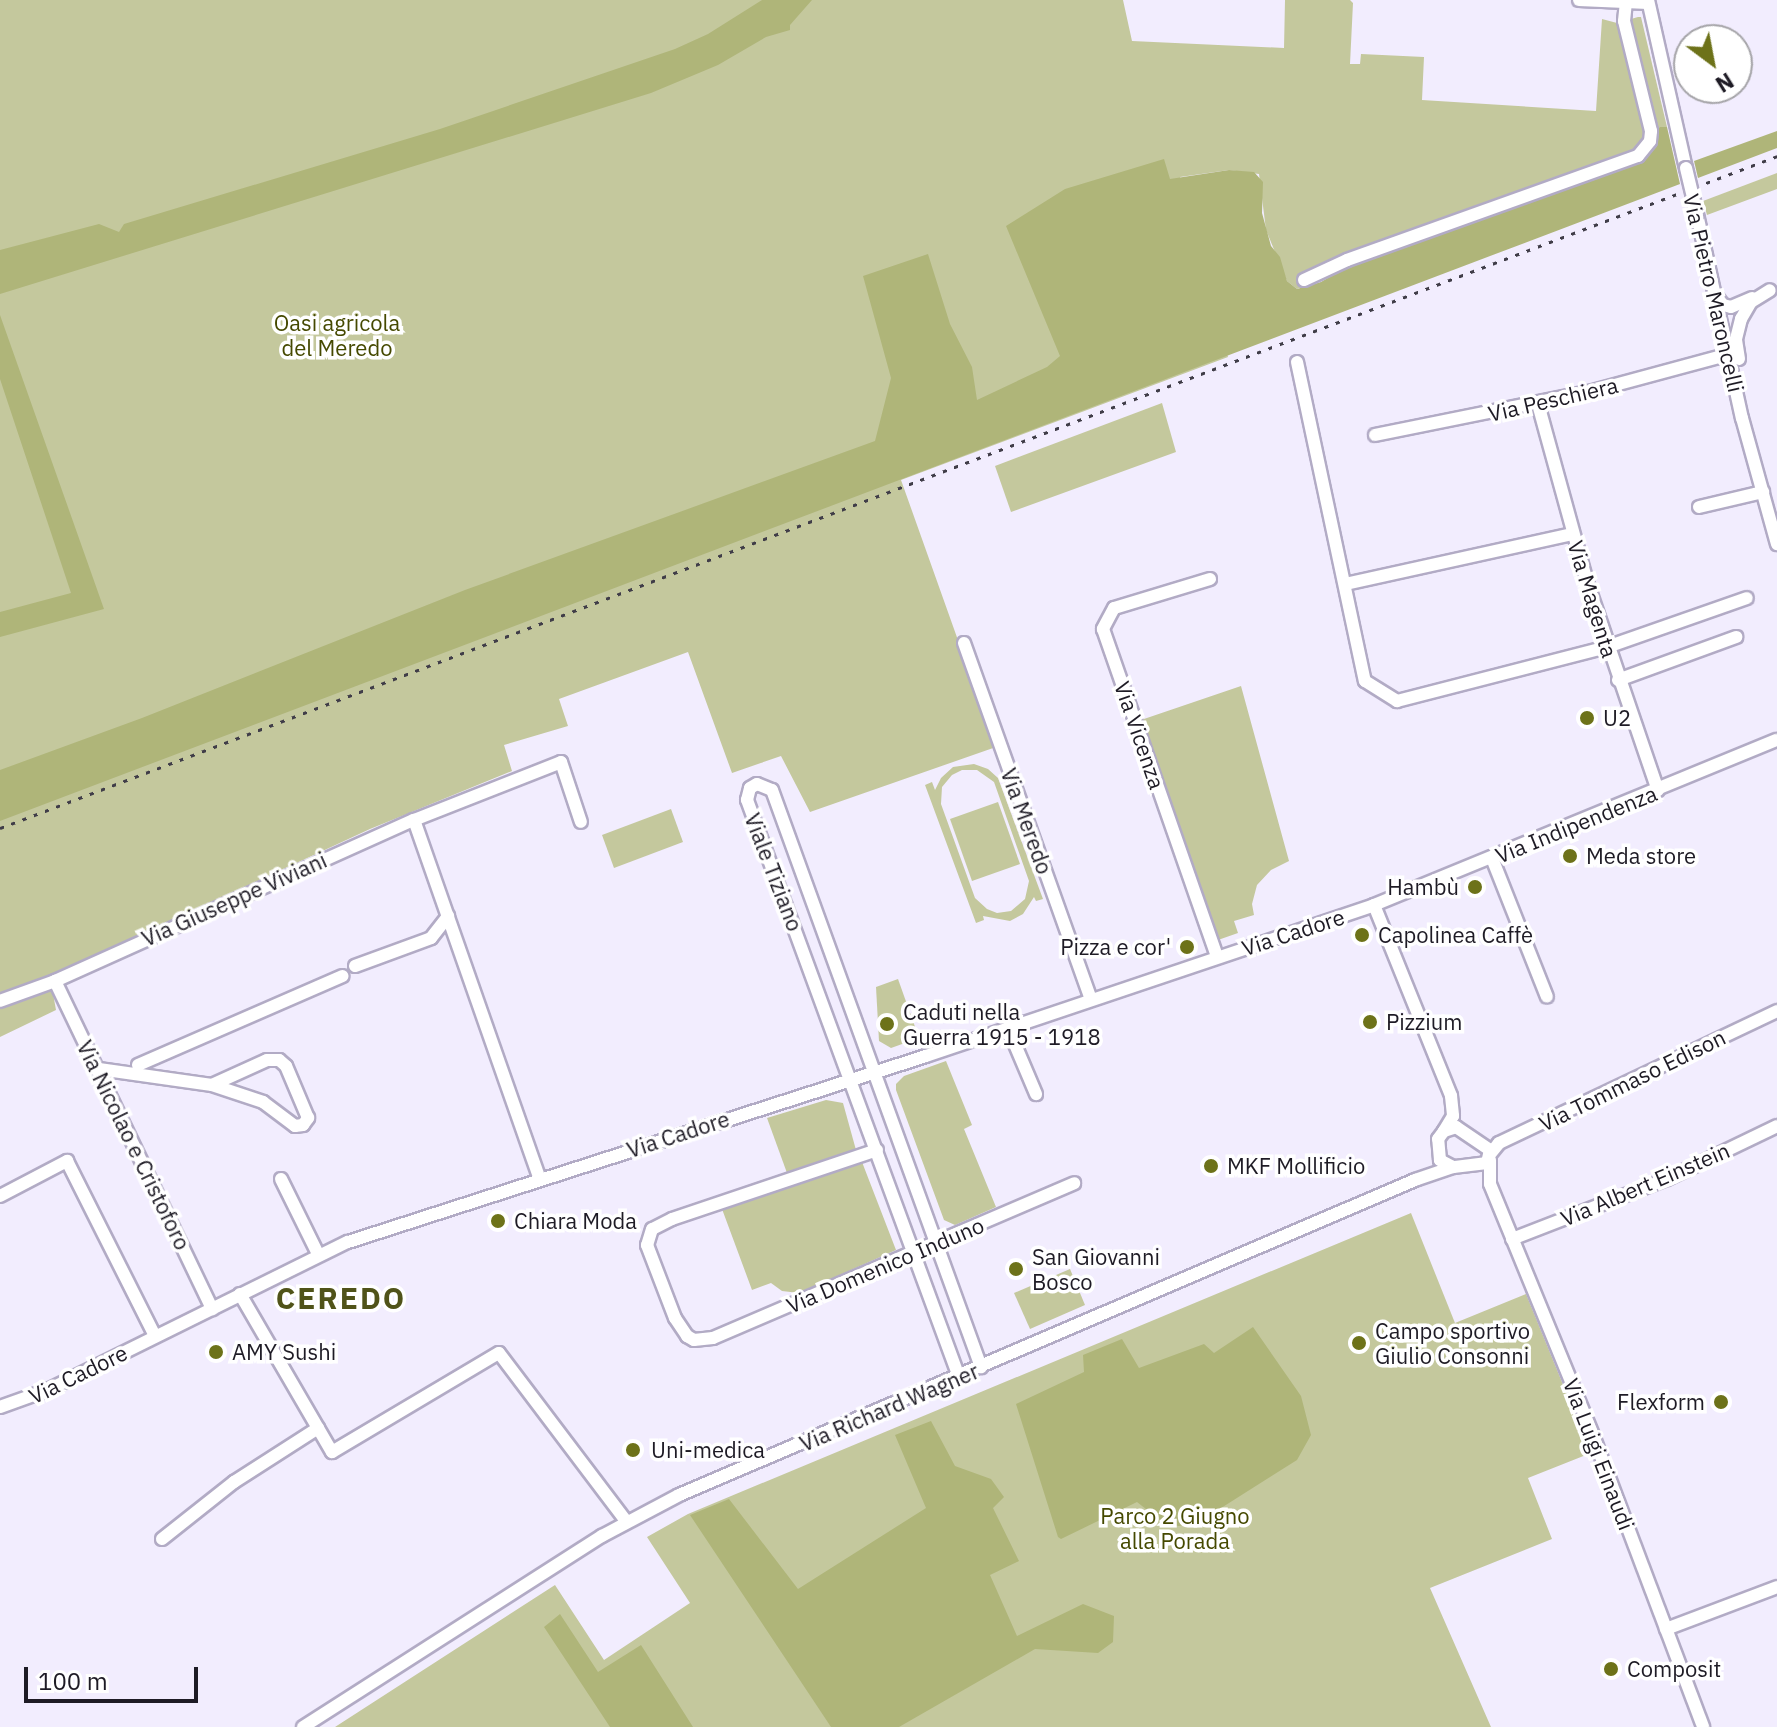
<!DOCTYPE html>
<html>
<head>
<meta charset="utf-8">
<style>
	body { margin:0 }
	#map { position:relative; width:1777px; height:1727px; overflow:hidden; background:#f2edfe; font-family:"IBM Plex Sans",sans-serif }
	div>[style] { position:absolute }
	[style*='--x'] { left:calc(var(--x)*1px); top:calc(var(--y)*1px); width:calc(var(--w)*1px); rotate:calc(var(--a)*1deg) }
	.green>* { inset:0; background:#c4c89d }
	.forest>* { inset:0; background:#afb579 }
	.roads { filter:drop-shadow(2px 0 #b2abc5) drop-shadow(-2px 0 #b2abc5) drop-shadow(0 2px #b2abc5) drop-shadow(0 -2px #b2abc5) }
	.minor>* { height:12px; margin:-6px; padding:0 6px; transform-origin:6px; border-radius:6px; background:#fff }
	.rail>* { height:3px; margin-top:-1.5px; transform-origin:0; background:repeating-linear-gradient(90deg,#403d48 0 4px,transparent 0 12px) }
	.bridges { filter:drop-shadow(2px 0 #b2abc5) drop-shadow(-2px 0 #b2abc5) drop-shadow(0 2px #b2abc5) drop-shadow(0 -2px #b2abc5) }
	.minor-bridge>* { height:12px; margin:-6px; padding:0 6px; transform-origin:6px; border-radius:6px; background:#fff }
	.dots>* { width:22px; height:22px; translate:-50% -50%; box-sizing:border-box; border:4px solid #fff; border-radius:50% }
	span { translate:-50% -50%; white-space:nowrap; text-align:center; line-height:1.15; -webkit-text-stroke:7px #fff; paint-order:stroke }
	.street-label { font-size:22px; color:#1e1b25 }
	.park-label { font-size:22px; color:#454900 }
	.poi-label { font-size:22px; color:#1e1b25 }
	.left { translate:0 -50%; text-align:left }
	.right { translate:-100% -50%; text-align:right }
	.district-label { font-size:30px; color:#505319; font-weight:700; letter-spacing:2px }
	.north { position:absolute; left:1673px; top:24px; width:80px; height:80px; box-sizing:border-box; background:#fff; border:2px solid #a5a4a8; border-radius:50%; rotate:148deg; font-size:22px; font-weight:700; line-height:32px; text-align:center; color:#1e1b25 }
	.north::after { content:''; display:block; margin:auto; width:28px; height:36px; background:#6d7219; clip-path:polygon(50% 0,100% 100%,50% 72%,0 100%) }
	.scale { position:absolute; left:24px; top:1667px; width:174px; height:36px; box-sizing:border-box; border:4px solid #1e1b25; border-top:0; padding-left:10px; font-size:24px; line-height:28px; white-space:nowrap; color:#1e1b25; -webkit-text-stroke:6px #fff; paint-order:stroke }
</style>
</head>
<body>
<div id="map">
	<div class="green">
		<div style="clip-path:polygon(0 0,1123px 0,1132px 41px,1284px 48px,1285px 0,1350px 0,1353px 3px,1350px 64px,1360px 64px,1361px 54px,1424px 57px,1422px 100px,1596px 111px,1602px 19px,1617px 23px,1638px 17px,1641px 17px,1667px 127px,1663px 127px,1652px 144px,1297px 289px,1287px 281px,1266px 230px,1259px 174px,1229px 170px,1180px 177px,1228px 357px,901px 480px,996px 747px,810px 812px,781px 756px,732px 773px,688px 652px,559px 699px,568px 726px,504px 745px,512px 771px,370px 829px,50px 977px,56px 1010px,0 1037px)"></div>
		<div style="clip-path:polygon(1777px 173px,1777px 189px,1707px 215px,1703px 201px)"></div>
		<div style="clip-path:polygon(1162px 403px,1176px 452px,1011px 512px,995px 466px)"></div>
		<div style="clip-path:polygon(1241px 686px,1289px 861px,1271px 870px,1257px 885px,1252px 904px,1254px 915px,1234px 921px,1238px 933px,1218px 940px,1141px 720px)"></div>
		<div style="clip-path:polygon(evenodd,974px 764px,988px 769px,998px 778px,1043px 899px,1036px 901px,1034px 897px,1023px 914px,1010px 921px,983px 916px,984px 920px,976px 923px,925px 785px,932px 782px,935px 790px,941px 778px,953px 767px,974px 764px,962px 770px,977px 770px,994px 782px,1029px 881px,1025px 899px,1011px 911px,997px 913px,987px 909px,975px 898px,941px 804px,942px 787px,952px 775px,962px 770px)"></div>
		<div style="clip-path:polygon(998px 802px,1020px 864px,972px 881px,950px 819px)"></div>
		<div style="clip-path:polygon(671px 809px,683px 842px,614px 868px,602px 835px)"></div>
		<div style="clip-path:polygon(898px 979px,919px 1038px,891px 1048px,879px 1041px,876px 987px)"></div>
		<div style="clip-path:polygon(946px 1061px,972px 1125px,964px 1129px,996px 1207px,955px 1225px,944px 1220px,896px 1090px,896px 1084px,904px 1076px)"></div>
		<div style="clip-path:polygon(826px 1100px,843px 1103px,856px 1150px,787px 1173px,767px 1118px)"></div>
		<div style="clip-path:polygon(862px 1162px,896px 1250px,799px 1293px,782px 1291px,771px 1283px,752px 1290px,722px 1209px)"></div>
		<div style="clip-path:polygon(1411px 1213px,1455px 1323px,1526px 1294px,1591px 1453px,1528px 1478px,1552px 1539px,1430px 1588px,1491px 1727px,335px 1727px,555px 1585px,604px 1660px,690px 1603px,647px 1537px,688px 1514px)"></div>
		<div style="clip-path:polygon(1070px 1269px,1085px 1305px,1030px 1329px,1014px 1293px)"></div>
	</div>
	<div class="forest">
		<div style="clip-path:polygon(762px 0,812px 0,790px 25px,790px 30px,766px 37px,718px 65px,651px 93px,0 294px,0 250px,99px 224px,119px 232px,124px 224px,440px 129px,675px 49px,708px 34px)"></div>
		<div style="clip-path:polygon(1660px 127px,1667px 127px,1680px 184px,0 821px,0 770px,142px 718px,465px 590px,875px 441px,891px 378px,863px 276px,928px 254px,950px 324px,972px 367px,977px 400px,1047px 367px,1060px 356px,1006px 226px,1065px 189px,1164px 159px,1170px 179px,1229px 170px,1254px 172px,1263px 182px,1262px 213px,1271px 246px,1280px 257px,1287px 281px,1297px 289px,1321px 282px,1351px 264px,1634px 161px)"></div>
		<div style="clip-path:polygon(1777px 131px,1777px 148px,1698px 178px,1694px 161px)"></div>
		<div style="clip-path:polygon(0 315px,104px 609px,0 637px,0 612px,71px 593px,0 379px)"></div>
		<div style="clip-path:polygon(1253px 1327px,1301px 1396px,1311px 1435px,1297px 1460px,1199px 1522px,1179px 1526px,1165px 1524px,1137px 1502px,1061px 1539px,1058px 1537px,1016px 1404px,1084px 1372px,1083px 1355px,1122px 1339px,1139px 1368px,1204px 1344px,1214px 1353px)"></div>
		<div style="clip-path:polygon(931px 1421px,955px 1466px,991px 1479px,1004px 1497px,993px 1508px,1019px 1561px,990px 1575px,1017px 1636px,1083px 1604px,1114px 1616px,1113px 1642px,1098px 1653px,1035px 1649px,899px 1727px,831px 1727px,690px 1515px,729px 1499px,798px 1589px,926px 1508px,895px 1435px)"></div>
		<div style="clip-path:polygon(560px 1614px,598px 1672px,641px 1645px,693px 1727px,610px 1727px,544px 1627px)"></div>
	</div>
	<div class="roads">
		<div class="minor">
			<div style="--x:1579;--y:0;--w:69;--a:2.5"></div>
			<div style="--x:1648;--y:0;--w:172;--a:77.3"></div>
			<div style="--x:1697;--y:214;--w:209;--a:77.6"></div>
			<div style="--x:1742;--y:418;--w:131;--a:74.5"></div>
			<div style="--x:1304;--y:280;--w:47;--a:-24.9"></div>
			<div style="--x:1347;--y:260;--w:309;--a:-19.7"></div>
			<div style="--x:1638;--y:156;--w:19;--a:-51"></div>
			<div style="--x:1650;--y:141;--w:10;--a:-84"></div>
			<div style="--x:1651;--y:131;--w:113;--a:-103.8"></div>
			<div style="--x:1624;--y:21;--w:18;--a:-84"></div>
			<div style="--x:1717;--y:297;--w:10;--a:53"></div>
			<div style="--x:1723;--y:305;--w:8;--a:14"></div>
			<div style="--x:1731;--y:307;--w:23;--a:-23"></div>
			<div style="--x:1739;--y:359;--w:20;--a:-99"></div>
			<div style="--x:1736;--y:339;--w:21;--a:-76"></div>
			<div style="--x:1741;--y:319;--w:20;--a:-60"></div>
			<div style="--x:1751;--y:302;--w:22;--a:-32"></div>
			<div style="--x:1297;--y:362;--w:326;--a:78"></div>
			<div style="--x:1365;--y:681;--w:38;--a:32"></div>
			<div style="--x:1397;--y:701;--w:217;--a:-14.4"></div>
			<div style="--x:1607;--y:647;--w:148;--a:-19.3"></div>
			<div style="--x:1538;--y:404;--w:185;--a:74.6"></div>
			<div style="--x:1587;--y:582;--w:220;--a:71.2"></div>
			<div style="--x:1375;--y:435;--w:218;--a:-11.4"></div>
			<div style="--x:1589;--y:392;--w:146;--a:-15.1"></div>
			<div style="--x:1699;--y:507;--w:66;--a:-13.2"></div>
			<div style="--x:1210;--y:579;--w:100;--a:163.2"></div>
			<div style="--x:1114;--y:608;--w:24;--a:118"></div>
			<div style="--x:1103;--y:629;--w:347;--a:70.8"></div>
			<div style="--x:1345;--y:584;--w:232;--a:-12.4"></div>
			<div style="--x:964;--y:643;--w:378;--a:70.4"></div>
			<div style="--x:1618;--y:680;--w:126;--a:-20"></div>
			<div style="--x:414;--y:820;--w:380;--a:70.7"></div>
			<div style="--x:1492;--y:858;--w:149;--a:68.4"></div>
			<div style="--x:1374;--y:905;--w:206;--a:68"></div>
			<div style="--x:1451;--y:1096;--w:20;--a:84"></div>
			<div style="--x:1453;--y:1116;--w:17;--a:121"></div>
			<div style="--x:355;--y:966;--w:81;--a:-20.2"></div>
			<div style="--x:431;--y:938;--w:28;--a:-52"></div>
			<div style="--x:55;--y:981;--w:364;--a:64.4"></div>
			<div style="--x:0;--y:1001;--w:59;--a:-20"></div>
			<div style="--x:55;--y:981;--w:393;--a:-24.2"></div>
			<div style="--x:414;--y:820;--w:158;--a:-21.5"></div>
			<div style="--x:561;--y:762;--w:63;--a:71.6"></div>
			<div style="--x:1008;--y:1028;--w:72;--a:67"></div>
			<div style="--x:138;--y:1065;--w:223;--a:-23.5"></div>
			<div style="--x:99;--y:1069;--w:114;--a:8.1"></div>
			<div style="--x:212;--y:1085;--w:54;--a:18.4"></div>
			<div style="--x:263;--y:1102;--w:40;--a:37"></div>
			<div style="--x:295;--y:1126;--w:8;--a:-7"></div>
			<div style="--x:303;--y:1125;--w:9;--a:-54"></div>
			<div style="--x:308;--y:1118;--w:56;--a:-112.9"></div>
			<div style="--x:286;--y:1066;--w:9;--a:-139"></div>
			<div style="--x:279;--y:1060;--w:12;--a:180"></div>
			<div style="--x:267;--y:1060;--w:60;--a:155.6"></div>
			<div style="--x:1456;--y:1127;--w:41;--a:34.1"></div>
			<div style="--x:1490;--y:1150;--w:13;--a:103"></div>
			<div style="--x:1487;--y:1163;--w:34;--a:173"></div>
			<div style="--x:1453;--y:1167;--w:15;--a:-152"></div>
			<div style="--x:1440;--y:1160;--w:21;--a:-95"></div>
			<div style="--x:1438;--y:1139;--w:10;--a:-53"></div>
			<div style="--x:1444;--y:1131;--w:13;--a:-18"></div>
			<div style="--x:877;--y:1150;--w:216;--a:161.4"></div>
			<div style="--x:672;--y:1219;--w:22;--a:153"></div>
			<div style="--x:652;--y:1229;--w:17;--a:107"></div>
			<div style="--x:647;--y:1245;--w:78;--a:69"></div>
			<div style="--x:675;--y:1318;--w:22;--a:56"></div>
			<div style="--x:687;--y:1336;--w:8;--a:30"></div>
			<div style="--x:694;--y:1340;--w:19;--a:-6"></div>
			<div style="--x:713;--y:1338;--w:393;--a:-23.2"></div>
			<div style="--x:1491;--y:1153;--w:13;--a:-51"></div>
			<div style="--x:1499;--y:1143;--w:308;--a:-25.4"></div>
			<div style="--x:1490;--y:1160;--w:24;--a:90"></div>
			<div style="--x:1490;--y:1184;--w:274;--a:67.7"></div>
			<div style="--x:1594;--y:1438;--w:309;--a:69.3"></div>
			<div style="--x:281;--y:1179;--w:84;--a:63.7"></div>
			<div style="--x:0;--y:1196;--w:76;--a:-27.6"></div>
			<div style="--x:67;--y:1161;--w:196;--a:63.3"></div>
			<div style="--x:1512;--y:1239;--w:166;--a:-21.2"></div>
			<div style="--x:1667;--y:1179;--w:122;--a:-25.7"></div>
			<div style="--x:240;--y:1294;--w:183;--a:59.8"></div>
			<div style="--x:332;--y:1452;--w:194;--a:-30.7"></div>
			<div style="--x:499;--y:1353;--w:212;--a:52.9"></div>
			<div style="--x:959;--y:1377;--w:615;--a:-110.17"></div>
			<div style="--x:747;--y:800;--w:12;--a:-76"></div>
			<div style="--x:750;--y:788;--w:8;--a:-30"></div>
			<div style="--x:757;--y:784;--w:16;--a:22"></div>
			<div style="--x:772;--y:790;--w:614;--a:70.09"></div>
			<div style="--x:0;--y:1407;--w:53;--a:-19.8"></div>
			<div style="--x:50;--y:1389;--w:332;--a:-26.3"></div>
			<div style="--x:348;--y:1242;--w:607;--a:-17.84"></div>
			<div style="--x:926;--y:1056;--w:473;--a:-18.6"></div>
			<div style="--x:1374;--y:905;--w:435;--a:-22.3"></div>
			<div style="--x:162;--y:1539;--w:92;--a:-38.4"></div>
			<div style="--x:234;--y:1482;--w:100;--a:-32.7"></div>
			<div style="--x:1666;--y:1629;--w:119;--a:-20.7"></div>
			<div style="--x:303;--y:1727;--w:355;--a:-32.6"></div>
			<div style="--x:602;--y:1536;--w:87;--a:-28"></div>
			<div style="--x:679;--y:1495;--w:801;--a:-23.17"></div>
			<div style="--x:1415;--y:1180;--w:40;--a:-18.9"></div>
		</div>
	</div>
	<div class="rail">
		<div style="--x:0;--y:828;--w:1900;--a:-20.71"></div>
	</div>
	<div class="bridges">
		<div class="minor-bridge">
			<div style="--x:1686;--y:168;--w:47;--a:76.6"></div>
		</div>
	</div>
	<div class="dots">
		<div style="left:1587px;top:718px;background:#6d7219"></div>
		<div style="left:1570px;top:856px;background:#6d7219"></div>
		<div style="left:1475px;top:887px;background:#6d7219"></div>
		<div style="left:1362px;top:935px;background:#6d7219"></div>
		<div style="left:1187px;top:947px;background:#6d7219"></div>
		<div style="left:1370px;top:1022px;background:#6d7219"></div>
		<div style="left:887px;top:1024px;background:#6d7219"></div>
		<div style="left:1211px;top:1166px;background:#6d7219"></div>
		<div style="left:498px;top:1221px;background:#6d7219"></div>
		<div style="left:1016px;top:1269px;background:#6d7219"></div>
		<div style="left:1359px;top:1343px;background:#6d7219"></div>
		<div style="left:216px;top:1352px;background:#6d7219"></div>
		<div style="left:1721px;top:1402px;background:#6d7219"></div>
		<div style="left:633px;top:1450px;background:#6d7219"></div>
		<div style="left:1611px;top:1669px;background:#6d7219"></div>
	</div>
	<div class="street-label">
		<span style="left:1714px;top:293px;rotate:77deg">Via Pietro Maroncelli</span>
		<span style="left:1553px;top:399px;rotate:-13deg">Via Peschiera</span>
		<span style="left:1593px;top:599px;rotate:73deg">Via Magenta</span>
		<span style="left:1140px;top:735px;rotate:71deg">Via Vicenza</span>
		<span style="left:1027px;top:821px;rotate:70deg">Via Meredo</span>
		<span style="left:1576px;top:824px;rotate:-22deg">Via Indipendenza</span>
		<span style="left:774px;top:872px;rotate:69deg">Viale Tiziano</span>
		<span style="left:234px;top:899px;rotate:-24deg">Via Giuseppe Viviani</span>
		<span style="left:1293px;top:932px;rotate:-18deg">Via Cadore</span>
		<span style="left:1632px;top:1080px;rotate:-26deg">Via Tommaso Edison</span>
		<span style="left:678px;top:1134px;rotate:-18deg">Via Cadore</span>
		<span style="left:134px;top:1145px;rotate:64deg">Via Nicolao e Cristoforo</span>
		<span style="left:1645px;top:1184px;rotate:-23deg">Via Albert Einstein</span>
		<span style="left:885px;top:1265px;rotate:-23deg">Via Domenico Induno</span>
		<span style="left:78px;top:1374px;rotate:-26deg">Via Cadore</span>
		<span style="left:889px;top:1407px;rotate:-23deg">Via Richard Wagner</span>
		<span style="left:1599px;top:1454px;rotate:69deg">Via Luigi Einaudi</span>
	</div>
	<div class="park-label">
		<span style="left:337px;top:335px">Oasi agricola<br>del Meredo</span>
		<span style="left:1175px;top:1528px">Parco 2 Giugno<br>alla Porada</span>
	</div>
	<div class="poi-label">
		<span class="left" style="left:1603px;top:718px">U2</span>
		<span class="left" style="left:1586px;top:856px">Meda store</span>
		<span class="right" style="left:1459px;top:887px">Hambù</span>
		<span class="left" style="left:1378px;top:935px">Capolinea Caffè</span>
		<span class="right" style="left:1171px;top:947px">Pizza e cor'</span>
		<span class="left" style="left:903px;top:1024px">Caduti nella<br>Guerra 1915 - 1918</span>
		<span class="left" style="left:1386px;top:1022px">Pizzium</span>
		<span class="left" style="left:1227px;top:1166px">MKF Mollificio</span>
		<span class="left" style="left:514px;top:1221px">Chiara Moda</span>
		<span class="left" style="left:1032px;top:1269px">San Giovanni<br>Bosco</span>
		<span class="left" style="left:1375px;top:1343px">Campo sportivo<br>Giulio Consonni</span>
		<span class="left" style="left:232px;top:1352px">AMY Sushi</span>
		<span class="right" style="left:1705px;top:1402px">Flexform</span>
		<span class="left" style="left:651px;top:1450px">Uni-medica</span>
		<span class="left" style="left:1627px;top:1669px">Composit</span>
	</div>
	<div class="district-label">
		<span style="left:341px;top:1298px">CEREDO</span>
	</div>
	<div class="north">N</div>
	<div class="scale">100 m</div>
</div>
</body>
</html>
